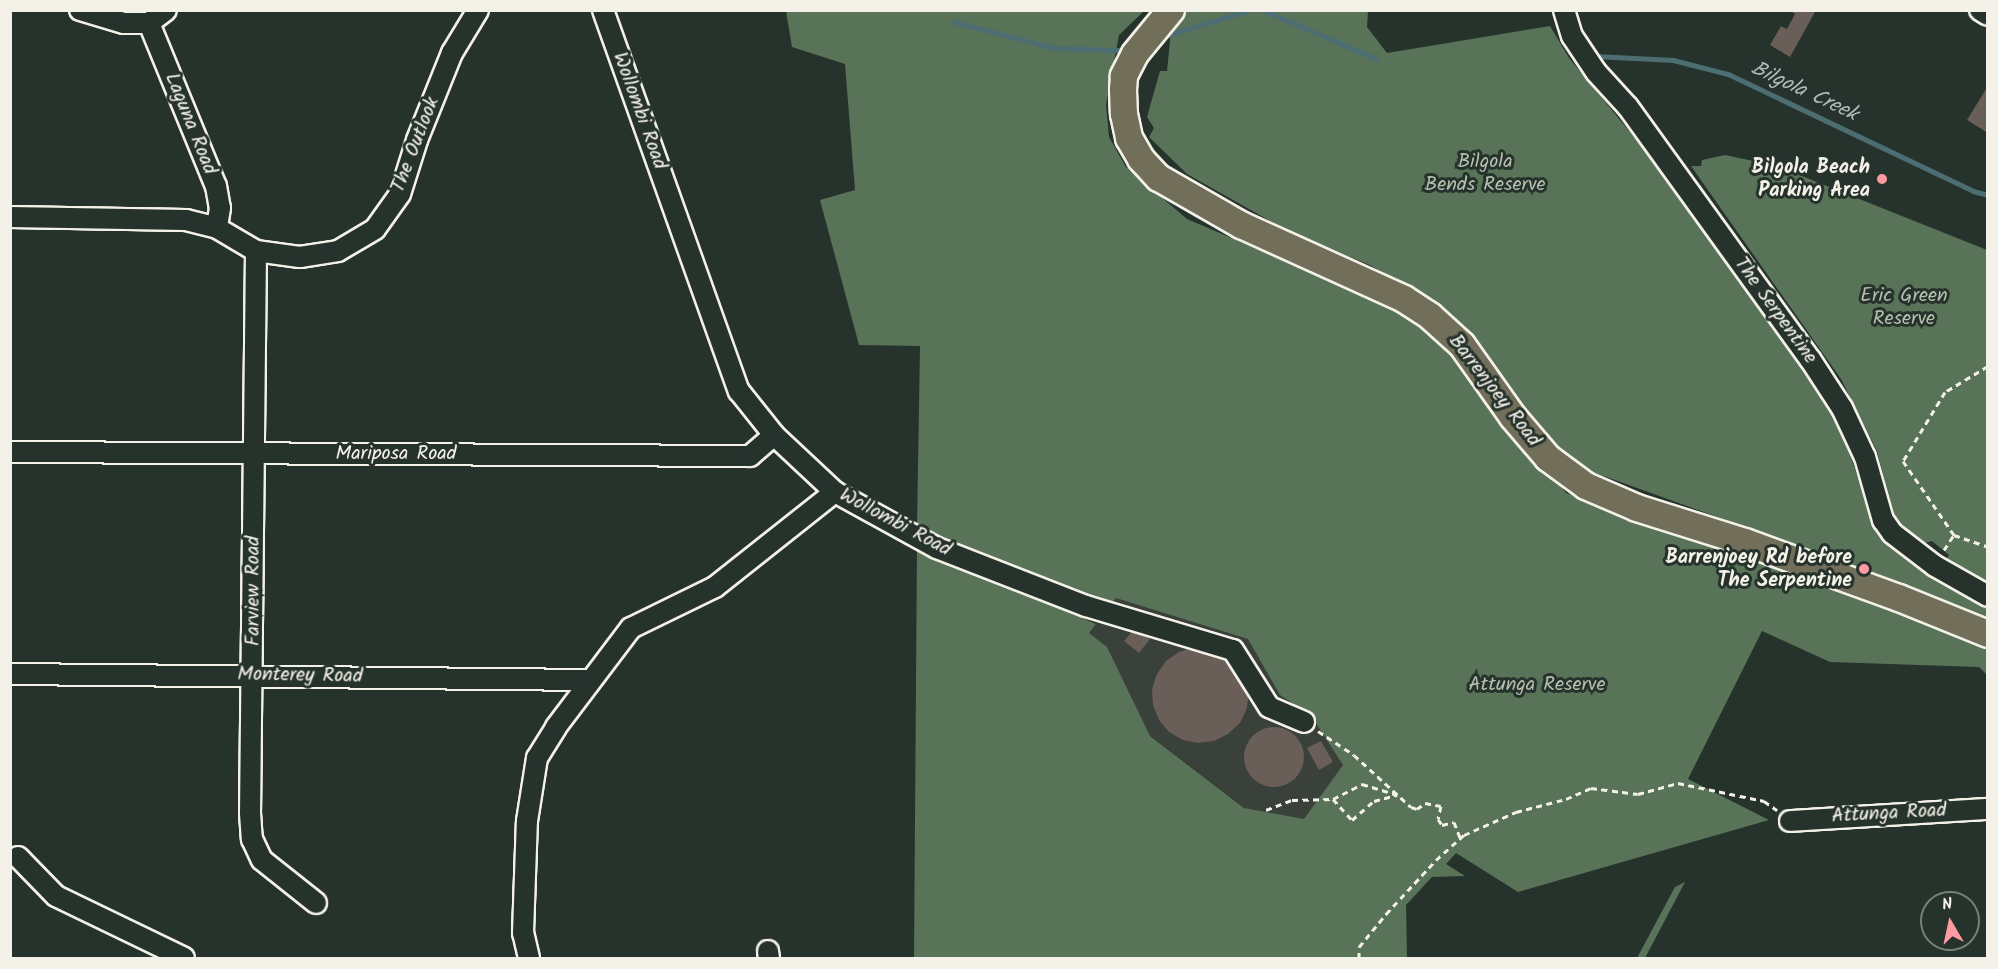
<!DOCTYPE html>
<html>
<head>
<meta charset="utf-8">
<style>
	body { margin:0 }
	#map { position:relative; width:1998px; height:969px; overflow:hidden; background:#26332d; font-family:Kalam,sans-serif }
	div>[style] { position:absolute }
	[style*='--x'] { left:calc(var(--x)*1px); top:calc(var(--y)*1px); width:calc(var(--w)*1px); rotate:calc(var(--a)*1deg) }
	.built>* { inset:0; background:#3a403a }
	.green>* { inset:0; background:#597358 }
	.stream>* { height:5px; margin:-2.5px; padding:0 2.5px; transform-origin:2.5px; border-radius:2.5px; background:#4c6e73 }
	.building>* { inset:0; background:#6a5e58 }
	.round { border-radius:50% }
	.path>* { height:3px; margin-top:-1.5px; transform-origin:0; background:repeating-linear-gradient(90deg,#f4f1e8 0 6px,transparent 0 10.5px) }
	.roads { filter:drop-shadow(2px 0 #f4f1e8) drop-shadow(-2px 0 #f4f1e8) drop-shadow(0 2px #f4f1e8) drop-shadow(0 -2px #f4f1e8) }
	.minor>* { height:20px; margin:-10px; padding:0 10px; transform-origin:10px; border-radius:10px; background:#26332d }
	.major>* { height:26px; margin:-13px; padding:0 13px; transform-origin:13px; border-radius:13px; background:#716e59 }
	.dots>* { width:16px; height:16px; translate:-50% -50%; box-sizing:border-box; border:3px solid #26332d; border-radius:50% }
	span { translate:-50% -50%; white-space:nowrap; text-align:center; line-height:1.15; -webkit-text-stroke:6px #26332d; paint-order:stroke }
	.street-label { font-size:20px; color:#f4f1e8 }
	.park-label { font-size:20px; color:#b6bfae }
	.poi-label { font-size:20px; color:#f4f1e8; font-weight:700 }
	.right { translate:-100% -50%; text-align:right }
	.water-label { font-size:21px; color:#b1bdb9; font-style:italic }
	.frame { position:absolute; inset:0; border:12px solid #f4f1e8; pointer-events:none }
	.north { position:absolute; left:1920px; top:891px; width:60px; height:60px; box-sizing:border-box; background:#26332d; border:2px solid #787f78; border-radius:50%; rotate:351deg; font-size:16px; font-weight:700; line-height:24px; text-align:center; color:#f4f1e8 }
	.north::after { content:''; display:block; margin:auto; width:21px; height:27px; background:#ff9aa2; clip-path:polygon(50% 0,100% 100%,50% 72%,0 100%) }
</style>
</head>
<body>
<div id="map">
	<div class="built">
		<div style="clip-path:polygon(1145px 560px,1322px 696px,1379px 769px,1310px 858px,1062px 668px)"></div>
	</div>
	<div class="green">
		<div style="clip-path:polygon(786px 11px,1144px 11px,1119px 35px,1106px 105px,1109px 137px,1126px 167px,1187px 219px,1384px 303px,1447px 346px,1566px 493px,1794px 570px,1987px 645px,1987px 675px,1979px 667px,1830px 662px,1762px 631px,1688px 779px,1769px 820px,1518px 892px,1456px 853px,1446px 864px,1465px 876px,1432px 877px,1406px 905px,1407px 958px,914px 958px,917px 545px,1096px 624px,1089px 633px,1107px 647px,1150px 736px,1244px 808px,1304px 819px,1343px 765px,1310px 714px,1280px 695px,1248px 639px,1116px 598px,1103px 614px,917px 528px,920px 346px,859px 345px,820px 200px,855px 190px,845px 64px,792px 47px)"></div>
		<div style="clip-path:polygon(1187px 11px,1368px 11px,1367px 27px,1387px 53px,1550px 26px,1569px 58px,1658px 166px,1815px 377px,1834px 407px,1872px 519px,1896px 548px,1987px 607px,1987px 621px,1806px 549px,1590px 471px,1546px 437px,1458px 322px,1370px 265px,1297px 236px,1187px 174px,1149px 137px,1154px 128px,1147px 117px,1160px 71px,1167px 71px,1171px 31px)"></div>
		<div style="clip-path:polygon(1725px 155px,1777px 166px,1987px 250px,1987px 586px,1945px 561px,1949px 555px,1932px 541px,1921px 544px,1904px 531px,1893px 512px,1877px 451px,1841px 379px,1691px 166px,1701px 166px,1702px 160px)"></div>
		<div style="clip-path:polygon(1685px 882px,1645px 958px,1637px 958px,1675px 887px)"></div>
	</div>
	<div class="stream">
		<div style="--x:1263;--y:10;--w:123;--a:23.4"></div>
		<div style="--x:954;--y:22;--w:103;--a:14.6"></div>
		<div style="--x:1054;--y:48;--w:66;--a:1.7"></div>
		<div style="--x:1165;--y:36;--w:89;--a:-17"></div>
		<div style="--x:1595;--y:56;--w:78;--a:2.9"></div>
		<div style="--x:1673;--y:60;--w:57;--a:14.3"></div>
		<div style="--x:1728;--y:74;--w:272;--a:25.5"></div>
		<div style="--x:1973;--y:191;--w:16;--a:15"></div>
	</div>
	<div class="building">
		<div style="clip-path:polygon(1789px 10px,1816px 10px,1790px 57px,1770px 45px,1781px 26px,1787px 29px,1795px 14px)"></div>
		<div style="clip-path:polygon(1988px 86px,1988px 133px,1967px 120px)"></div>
		<div style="clip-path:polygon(1135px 628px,1150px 639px,1139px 653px,1124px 641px)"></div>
		<div style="clip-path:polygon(1194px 647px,1225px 653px,1249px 692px,1247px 708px,1240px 723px,1228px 734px,1214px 741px,1198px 743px,1183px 740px,1169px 732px,1159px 720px,1153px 705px,1152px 689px,1157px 674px,1166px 661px,1179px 652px)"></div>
		<div class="round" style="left:1244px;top:727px;width:60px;height:60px"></div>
		<div style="clip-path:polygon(1321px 741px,1333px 762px,1319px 770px,1307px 748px)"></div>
	</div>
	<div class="path">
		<div style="--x:1988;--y:366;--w:50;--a:148.8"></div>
		<div style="--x:1945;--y:392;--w:81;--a:121.3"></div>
		<div style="--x:1903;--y:461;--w:90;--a:55.4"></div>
		<div style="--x:1954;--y:535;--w:36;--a:19"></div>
		<div style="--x:1944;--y:550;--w:17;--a:-57"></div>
		<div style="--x:1318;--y:731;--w:43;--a:33.7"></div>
		<div style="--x:1354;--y:755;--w:77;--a:42.4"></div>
		<div style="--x:1411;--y:807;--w:6;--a:18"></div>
		<div style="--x:1417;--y:809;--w:10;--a:-37"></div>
		<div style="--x:1425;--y:803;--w:16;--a:11"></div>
		<div style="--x:1441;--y:806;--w:13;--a:103"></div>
		<div style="--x:1438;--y:819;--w:7;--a:56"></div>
		<div style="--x:1442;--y:825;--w:12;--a:-14"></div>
		<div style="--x:1454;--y:822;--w:17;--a:69"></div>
		<div style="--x:1333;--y:799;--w:33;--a:-27"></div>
		<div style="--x:1362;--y:784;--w:34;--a:17"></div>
		<div style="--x:1266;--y:810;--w:28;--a:-21"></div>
		<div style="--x:1292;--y:800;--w:41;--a:-1.4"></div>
		<div style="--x:1333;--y:799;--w:28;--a:48"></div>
		<div style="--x:1352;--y:820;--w:29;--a:-41"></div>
		<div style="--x:1374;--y:801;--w:24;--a:-15"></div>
		<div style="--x:1359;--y:958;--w:11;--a:-90"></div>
		<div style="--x:1359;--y:947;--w:43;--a:-50.7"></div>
		<div style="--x:1386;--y:914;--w:74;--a:-47.2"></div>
		<div style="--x:1436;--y:860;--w:38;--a:-42"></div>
		<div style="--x:1464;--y:835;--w:57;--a:-23.9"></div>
		<div style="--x:1516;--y:812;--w:52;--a:-14.6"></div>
		<div style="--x:1566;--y:799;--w:27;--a:-24"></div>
		<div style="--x:1591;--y:788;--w:47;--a:7.3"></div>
		<div style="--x:1638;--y:794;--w:41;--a:-15.4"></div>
		<div style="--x:1678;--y:783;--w:88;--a:11.8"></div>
		<div style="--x:1764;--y:801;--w:16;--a:35"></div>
	</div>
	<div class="roads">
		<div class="minor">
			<div style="--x:80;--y:10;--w:46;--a:16.5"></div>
			<div style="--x:124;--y:23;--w:25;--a:0"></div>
			<div style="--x:149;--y:23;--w:21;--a:-37"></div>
			<div style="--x:603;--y:10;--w:405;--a:70.4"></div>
			<div style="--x:739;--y:391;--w:56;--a:51.5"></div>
			<div style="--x:774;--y:435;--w:83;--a:43.1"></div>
			<div style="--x:835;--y:492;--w:116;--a:28.8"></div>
			<div style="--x:937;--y:548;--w:160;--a:21.3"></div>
			<div style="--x:1086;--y:606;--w:153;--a:16.7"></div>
			<div style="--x:1233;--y:650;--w:67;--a:57.7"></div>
			<div style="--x:1269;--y:707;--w:38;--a:23"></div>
			<div style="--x:1564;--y:10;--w:27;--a:73"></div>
			<div style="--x:1572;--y:36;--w:43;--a:56.3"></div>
			<div style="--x:1596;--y:72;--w:47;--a:47.6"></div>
			<div style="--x:1628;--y:107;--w:311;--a:54.2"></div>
			<div style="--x:1810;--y:359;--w:59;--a:56.9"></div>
			<div style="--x:1842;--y:408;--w:54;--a:64.9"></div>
			<div style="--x:1865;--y:457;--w:66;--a:74.1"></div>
			<div style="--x:1883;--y:520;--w:16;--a:55"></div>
			<div style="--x:1892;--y:533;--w:54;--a:37.5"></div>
			<div style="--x:1935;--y:566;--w:61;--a:29.5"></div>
			<div style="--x:1980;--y:10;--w:9;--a:32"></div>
			<div style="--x:149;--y:23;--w:176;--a:67.7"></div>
			<div style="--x:216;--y:186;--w:22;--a:80"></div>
			<div style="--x:220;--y:208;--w:20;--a:99"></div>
			<div style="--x:10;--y:217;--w:176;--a:1"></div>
			<div style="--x:186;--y:220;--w:32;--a:14"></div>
			<div style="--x:217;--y:228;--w:45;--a:30.5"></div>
			<div style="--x:256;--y:251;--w:44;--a:7.8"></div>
			<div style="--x:300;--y:257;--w:38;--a:-9"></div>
			<div style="--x:338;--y:251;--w:43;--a:-30.7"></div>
			<div style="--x:375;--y:229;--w:43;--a:-54.5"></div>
			<div style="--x:400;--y:194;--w:57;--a:-72.5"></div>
			<div style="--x:417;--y:140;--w:94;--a:-68.1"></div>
			<div style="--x:452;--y:53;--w:50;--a:-58.8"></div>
			<div style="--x:256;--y:251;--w:562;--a:90.61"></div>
			<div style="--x:250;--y:813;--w:26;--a:86"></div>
			<div style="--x:252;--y:839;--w:23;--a:65"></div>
			<div style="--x:262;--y:860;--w:69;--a:38.5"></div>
			<div style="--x:10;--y:452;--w:740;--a:0.31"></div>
			<div style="--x:750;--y:456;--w:32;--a:-41"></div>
			<div style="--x:10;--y:674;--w:579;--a:0.59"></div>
			<div style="--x:1790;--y:821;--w:198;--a:-3.5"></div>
			<div style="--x:18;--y:857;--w:54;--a:45.7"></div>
			<div style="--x:56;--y:896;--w:142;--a:25.8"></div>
			<div style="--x:768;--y:951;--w:7;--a:82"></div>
			<div style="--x:529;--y:958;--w:26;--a:-103"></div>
			<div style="--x:523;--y:933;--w:112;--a:-88"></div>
			<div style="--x:527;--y:821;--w:64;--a:-81"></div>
			<div style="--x:537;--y:758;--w:36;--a:-58"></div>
			<div style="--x:556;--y:727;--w:124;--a:-52.9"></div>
			<div style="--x:631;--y:628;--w:93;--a:-26"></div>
			<div style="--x:715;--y:587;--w:153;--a:-38.4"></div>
		</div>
		<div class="major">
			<div style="--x:1171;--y:10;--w:57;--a:129.3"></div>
			<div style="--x:1135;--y:54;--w:25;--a:117"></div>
			<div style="--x:1124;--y:76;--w:13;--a:94"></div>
			<div style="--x:1123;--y:89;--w:25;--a:88"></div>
			<div style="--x:1124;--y:114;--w:25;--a:78"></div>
			<div style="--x:1129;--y:138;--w:24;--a:60"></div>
			<div style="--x:1141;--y:159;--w:26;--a:47"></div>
			<div style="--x:1159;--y:178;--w:95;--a:29.8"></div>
			<div style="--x:1241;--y:225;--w:179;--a:24.4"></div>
			<div style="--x:1404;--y:299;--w:31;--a:33"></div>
			<div style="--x:1430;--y:316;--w:43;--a:42.2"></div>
			<div style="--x:1462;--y:345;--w:88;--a:54.7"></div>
			<div style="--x:1513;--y:417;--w:54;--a:49.5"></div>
			<div style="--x:1548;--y:458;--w:47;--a:36.4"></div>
			<div style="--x:1586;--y:486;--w:56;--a:23.3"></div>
			<div style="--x:1637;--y:508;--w:113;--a:17.5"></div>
			<div style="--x:1745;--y:542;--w:164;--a:20"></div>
			<div style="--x:1899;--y:598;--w:96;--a:22"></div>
		</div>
	</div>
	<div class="dots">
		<div style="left:1882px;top:179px;background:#ff9aa2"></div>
		<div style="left:1864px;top:569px;background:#ff9aa2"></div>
	</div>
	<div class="street-label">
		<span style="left:639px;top:111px;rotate:70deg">Wollombi Road</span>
		<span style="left:190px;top:124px;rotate:68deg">Laguna Road</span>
		<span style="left:416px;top:145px;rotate:-69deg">The Outlook</span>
		<span style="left:1775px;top:311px;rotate:54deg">The Serpentine</span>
		<span style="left:1494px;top:391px;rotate:52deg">Barrenjoey Road</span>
		<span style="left:396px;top:454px">Mariposa Road</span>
		<span style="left:895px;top:523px;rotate:28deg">Wollombi Road</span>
		<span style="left:254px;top:591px;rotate:-90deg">Farview Road</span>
		<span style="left:300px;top:676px;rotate:1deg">Monterey Road</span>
		<span style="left:1889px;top:814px;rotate:-3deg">Attunga Road</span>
	</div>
	<div class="park-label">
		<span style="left:1485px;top:174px">Bilgola<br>Bends Reserve</span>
		<span style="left:1904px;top:308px">Eric Green<br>Reserve</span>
		<span style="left:1537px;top:685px">Attunga Reserve</span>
	</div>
	<div class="poi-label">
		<span class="right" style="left:1870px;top:180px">Bilgola Beach<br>Parking Area</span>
		<span class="right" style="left:1852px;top:570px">Barrenjoey Rd before<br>The Serpentine</span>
	</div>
	<div class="water-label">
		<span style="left:1804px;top:92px;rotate:25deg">Bilgola Creek</span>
	</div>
	<div class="frame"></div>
	<div class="north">N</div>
</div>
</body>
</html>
